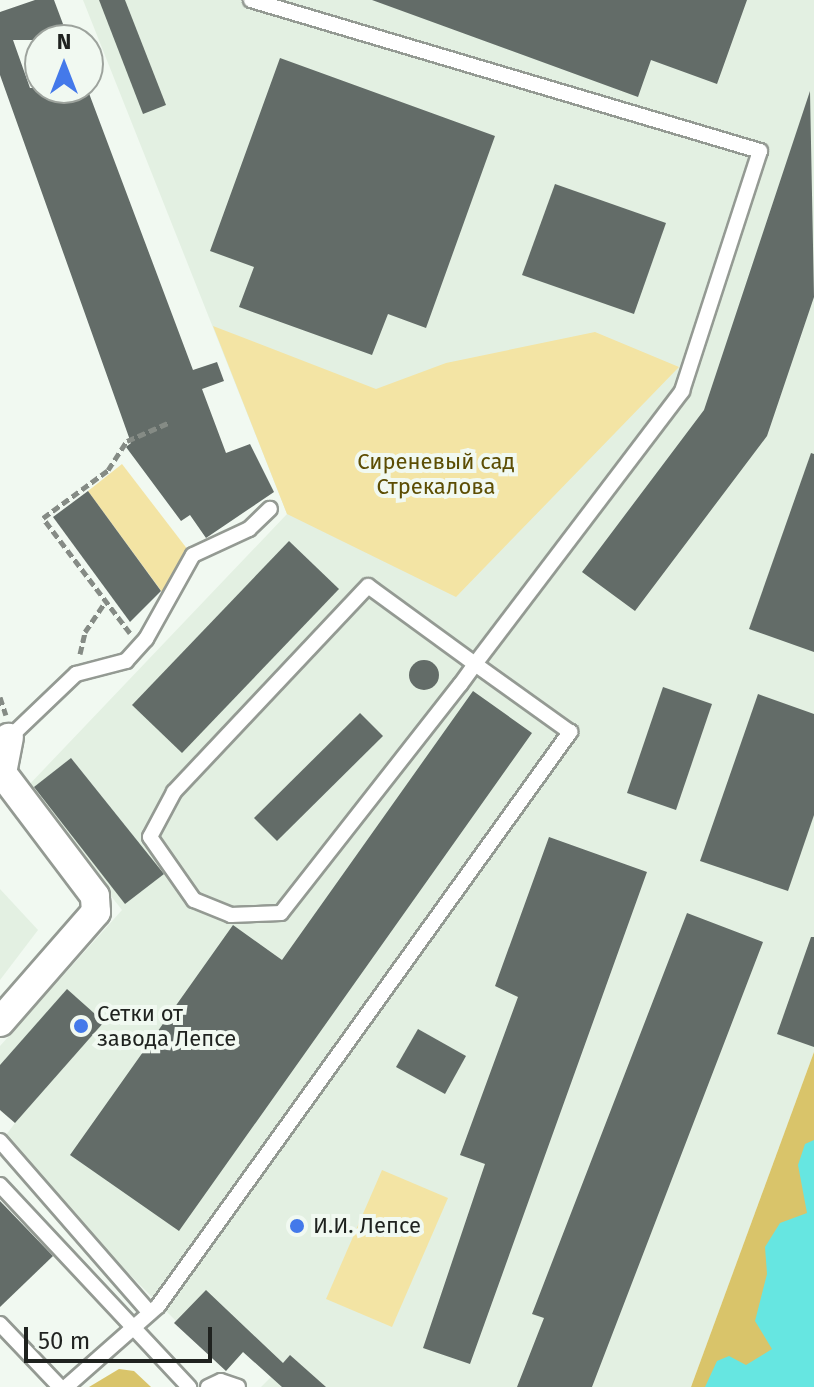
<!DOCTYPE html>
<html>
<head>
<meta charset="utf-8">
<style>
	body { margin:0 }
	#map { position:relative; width:814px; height:1387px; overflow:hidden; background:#f1f9f1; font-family:"Fira Sans",sans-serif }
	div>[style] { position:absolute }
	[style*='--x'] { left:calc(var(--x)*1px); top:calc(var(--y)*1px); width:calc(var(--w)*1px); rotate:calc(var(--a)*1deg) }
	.built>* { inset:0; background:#e3f0e2 }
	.green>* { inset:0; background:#f3e4a4 }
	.forest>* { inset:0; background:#d9c46a }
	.water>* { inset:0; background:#66e6e1 }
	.building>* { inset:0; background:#636c68 }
	.round { border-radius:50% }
	.path>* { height:5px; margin-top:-2.5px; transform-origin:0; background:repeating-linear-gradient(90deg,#858b85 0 8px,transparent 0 12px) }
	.roads { filter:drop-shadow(2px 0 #949a93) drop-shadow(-2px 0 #949a93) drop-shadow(0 2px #949a93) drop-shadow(0 -2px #949a93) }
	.service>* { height:14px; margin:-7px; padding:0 7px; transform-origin:7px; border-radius:7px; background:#fff }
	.minor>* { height:28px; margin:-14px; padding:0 14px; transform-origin:14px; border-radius:14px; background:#fff }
	.dots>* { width:22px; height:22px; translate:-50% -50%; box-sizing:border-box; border:4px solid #f1f9f1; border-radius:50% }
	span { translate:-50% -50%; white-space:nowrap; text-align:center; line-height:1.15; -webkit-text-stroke:8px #f1f9f1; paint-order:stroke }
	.park-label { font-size:22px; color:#5c4d03 }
	.poi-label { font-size:22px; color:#1f221f }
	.left { translate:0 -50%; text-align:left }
	.north { position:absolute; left:24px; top:24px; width:80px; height:80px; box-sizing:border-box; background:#f1f9f1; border:2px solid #9da39d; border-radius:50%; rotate:0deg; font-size:22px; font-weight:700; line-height:32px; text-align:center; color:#1f221f }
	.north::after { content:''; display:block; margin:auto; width:28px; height:36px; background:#4479ea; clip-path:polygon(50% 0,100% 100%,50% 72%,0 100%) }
	.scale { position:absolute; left:24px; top:1327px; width:188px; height:36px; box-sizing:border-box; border:4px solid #1f221f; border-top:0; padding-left:10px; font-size:24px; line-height:28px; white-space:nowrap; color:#1f221f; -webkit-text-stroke:6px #f1f9f1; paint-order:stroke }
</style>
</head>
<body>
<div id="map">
	<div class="built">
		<div style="clip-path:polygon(83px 0,814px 0,814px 1052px,691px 1387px,261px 1387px,271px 1377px,256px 1338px,226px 1371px,84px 1229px,6px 1135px,15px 1123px,0 1110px,0 1046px,122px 910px,26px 788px,287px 514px)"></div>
		<div style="clip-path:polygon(0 889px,38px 930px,0 980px)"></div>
	</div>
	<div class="green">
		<div style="clip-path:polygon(213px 326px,376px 389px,446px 363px,595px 332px,679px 367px,456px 597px,287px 514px)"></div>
		<div style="clip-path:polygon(122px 464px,188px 550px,165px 596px,88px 491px)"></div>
		<div style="clip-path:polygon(382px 1170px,448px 1198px,392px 1327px,326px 1299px)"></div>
	</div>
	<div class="forest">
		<div style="clip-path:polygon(814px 1052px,814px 1387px,691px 1387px)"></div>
		<div style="clip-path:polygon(119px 1369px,134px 1371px,151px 1387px,89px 1387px)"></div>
	</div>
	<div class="water">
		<div style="clip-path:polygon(814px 1140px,814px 1387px,705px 1387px,717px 1361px,729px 1356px,746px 1365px,772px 1349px,755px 1321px,767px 1274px,765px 1247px,780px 1223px,807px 1213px,798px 1165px,805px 1144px)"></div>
	</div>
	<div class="building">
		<div style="clip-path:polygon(35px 0,54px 0,69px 40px,13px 40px,30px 88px,87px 88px,193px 370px,217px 362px,224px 381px,202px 389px,226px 453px,250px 444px,274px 492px,206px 538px,190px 515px,181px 521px,126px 447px,131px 443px,0 75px,0 12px)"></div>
		<div style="clip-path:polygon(99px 0,125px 0,166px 105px,143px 114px)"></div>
		<div style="clip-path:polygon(372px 0,747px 0,717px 84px,651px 60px,638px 97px)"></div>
		<div style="clip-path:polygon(280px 58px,495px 136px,426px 328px,388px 314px,372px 355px,239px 307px,254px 267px,210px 251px)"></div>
		<div style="clip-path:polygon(810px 91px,814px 297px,767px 436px,635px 611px,582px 572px,704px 410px)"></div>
		<div style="clip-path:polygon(555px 184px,666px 223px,634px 314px,522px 275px)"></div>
		<div style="clip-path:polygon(811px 453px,814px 454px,814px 652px,749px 629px)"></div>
		<div style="clip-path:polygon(88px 491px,161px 591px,130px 622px,53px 517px)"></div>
		<div style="clip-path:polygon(289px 541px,339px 589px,182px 753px,132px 705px)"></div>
		<div class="round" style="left:409px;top:660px;width:30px;height:30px"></div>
		<div style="clip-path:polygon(663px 687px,712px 704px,676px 810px,627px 793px)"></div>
		<div style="clip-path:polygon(473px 691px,532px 733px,179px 1231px,70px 1155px,233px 925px,282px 960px)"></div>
		<div style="clip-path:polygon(758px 694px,814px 714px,814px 815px,788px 891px,700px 861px)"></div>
		<div style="clip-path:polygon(360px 713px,383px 736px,277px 841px,254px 818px)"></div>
		<div style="clip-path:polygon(71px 758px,164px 874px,125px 904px,34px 787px)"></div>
		<div style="clip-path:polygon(549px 837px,647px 872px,470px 1364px,423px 1348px,485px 1164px,460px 1155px,518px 997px,495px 986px)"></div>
		<div style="clip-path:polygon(687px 913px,763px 942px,592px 1387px,517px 1387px,544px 1318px,532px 1314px)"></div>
		<div style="clip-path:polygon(811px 937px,814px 937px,814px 1047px,777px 1034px)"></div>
		<div style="clip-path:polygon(67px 989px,104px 1022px,15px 1123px,0 1110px,0 1065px)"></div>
		<div style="clip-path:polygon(418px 1029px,466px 1056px,445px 1094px,396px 1067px)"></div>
		<div style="clip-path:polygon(0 1201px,53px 1256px,0 1307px)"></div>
		<div style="clip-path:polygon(206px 1290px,283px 1363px,290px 1355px,326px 1387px,282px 1387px,243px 1352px,226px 1371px,174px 1323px)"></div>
	</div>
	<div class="path">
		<div style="--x:130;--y:633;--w:144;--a:-127.1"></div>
		<div style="--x:43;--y:518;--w:81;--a:-36.4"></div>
		<div style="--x:108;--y:470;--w:35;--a:-57"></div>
		<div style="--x:127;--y:441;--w:45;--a:-23.7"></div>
		<div style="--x:80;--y:654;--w:23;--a:-77"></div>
		<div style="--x:85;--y:632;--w:36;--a:-56"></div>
		<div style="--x:0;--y:697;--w:19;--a:72"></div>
	</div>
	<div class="roads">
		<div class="service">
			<div style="--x:9;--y:738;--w:93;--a:-43.7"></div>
			<div style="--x:76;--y:674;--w:52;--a:-14.6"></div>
			<div style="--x:126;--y:661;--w:30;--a:-48"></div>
			<div style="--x:146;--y:639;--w:96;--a:-60.8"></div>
			<div style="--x:193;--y:555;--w:62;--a:-24.9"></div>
			<div style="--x:249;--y:529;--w:29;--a:-44"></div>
			<div style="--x:0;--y:1141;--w:228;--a:48.9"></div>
			<div style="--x:0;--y:1185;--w:277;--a:46.9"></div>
			<div style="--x:0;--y:1324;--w:87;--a:46.4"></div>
			<div style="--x:66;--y:1387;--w:123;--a:-41.4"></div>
			<div style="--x:158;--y:1306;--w:707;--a:-54.33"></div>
			<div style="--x:570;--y:732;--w:117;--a:-144.4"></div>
			<div style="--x:475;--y:664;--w:132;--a:-143.9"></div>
			<div style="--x:368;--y:586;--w:283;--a:133.3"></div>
			<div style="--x:174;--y:792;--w:51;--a:118.1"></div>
			<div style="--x:150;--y:837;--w:77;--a:55.1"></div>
			<div style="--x:194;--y:900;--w:40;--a:22"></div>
			<div style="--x:231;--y:915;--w:50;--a:-2.3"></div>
			<div style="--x:281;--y:913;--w:290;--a:-51.9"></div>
			<div style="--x:460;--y:685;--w:26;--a:-54"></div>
			<div style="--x:475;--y:664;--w:343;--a:-52.8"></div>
			<div style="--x:682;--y:391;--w:252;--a:-72"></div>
			<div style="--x:760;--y:151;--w:531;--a:-163.48"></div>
			<div style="--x:208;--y:1387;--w:14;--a:-25"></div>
			<div style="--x:221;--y:1381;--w:18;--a:19"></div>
		</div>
		<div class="minor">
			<div style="--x:0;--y:1022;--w:146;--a:-48.9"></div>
			<div style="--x:96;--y:912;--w:16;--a:-94"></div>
			<div style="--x:95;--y:896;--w:154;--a:-127.1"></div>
			<div style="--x:2;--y:773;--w:36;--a:-79"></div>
		</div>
	</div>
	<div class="dots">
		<div style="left:81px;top:1026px;background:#4479ea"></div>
		<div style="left:297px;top:1226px;background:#4479ea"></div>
	</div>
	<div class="park-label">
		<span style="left:436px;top:474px">Сиреневый сад<br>Стрекалова</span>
	</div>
	<div class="poi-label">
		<span class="left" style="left:97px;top:1026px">Сетки от<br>завода Лепсе</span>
		<span class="left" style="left:313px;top:1226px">И.И. Лепсе</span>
	</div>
	<div class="north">N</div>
	<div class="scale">50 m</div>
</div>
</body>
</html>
